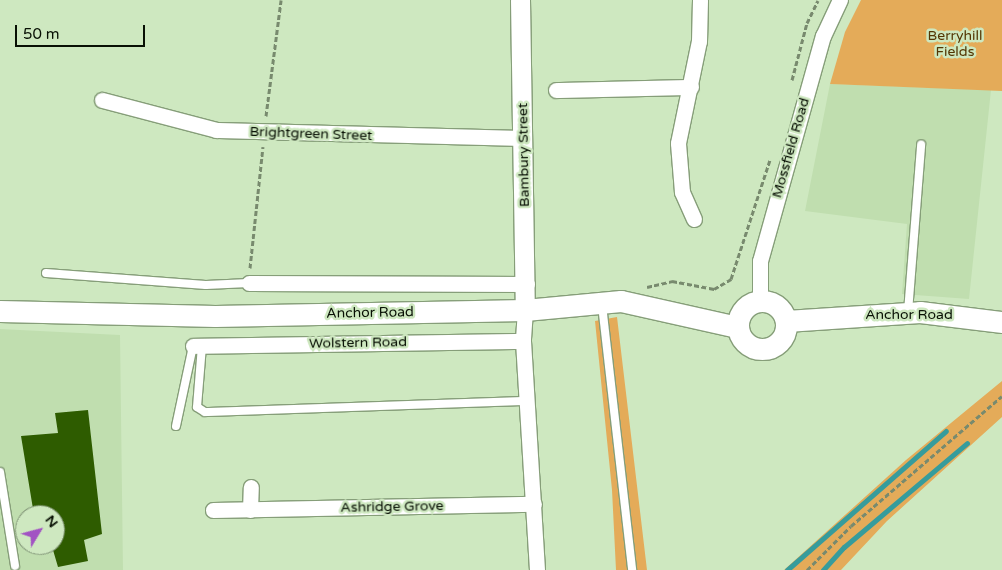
<!DOCTYPE html>
<html>
<head>
<meta charset="utf-8">
<style>
	body { margin:0 }
	#map { position:relative; width:1002px; height:570px; overflow:hidden; background:#cee8c0; font-family:"Varela Round",sans-serif }
	div>[style] { position:absolute }
	[style*='--x'] { left:calc(var(--x)*1px); top:calc(var(--y)*1px); width:calc(var(--w)*1px); rotate:calc(var(--a)*1deg) }
	.built>* { inset:0; background:#c0deaf }
	.green>* { inset:0; background:#e4ab59 }
	.stream>* { height:5px; margin:-2.5px; padding:0 2.5px; transform-origin:2.5px; border-radius:2.5px; background:#369c9c }
	.building>* { inset:0; background:#2e5c00 }
	.path>* { height:3px; margin-top:-1.5px; transform-origin:0; background:repeating-linear-gradient(90deg,#788a6e 0 5px,transparent 0 7.5px) }
	.roads { filter:drop-shadow(1px 0 #869e79) drop-shadow(-1px 0 #869e79) drop-shadow(0 1px #869e79) drop-shadow(0 -1px #869e79) }
	.service>* { height:8px; margin:-4px; padding:0 4px; transform-origin:4px; border-radius:4px; background:#fff }
	.minor>* { height:15px; margin:-7.5px; padding:0 7.5px; transform-origin:7.5px; border-radius:7.5px; background:#fff }
	.tertiary>* { height:19px; margin:-9.5px; padding:0 9.5px; transform-origin:9.5px; border-radius:9.5px; background:#fff }
	.secondary>* { height:21px; margin:-10.5px; padding:0 10.5px; transform-origin:10.5px; border-radius:10.5px; background:#fff }
	.secondary>.ring { margin:-10.5px; padding:0; box-sizing:content-box; background:none; border:21px solid #fff; border-radius:50% }
	span { translate:-50% -50%; white-space:nowrap; text-align:center; line-height:1.15; -webkit-text-stroke:5px #cee8c0; paint-order:stroke }
	.park-label { font-size:14px; color:#533603 }
	.street-label { font-size:14px; color:#081004 }
	.north { position:absolute; left:15px; top:505px; width:50px; height:50px; box-sizing:border-box; background:#cee8c0; border:1px solid #7f9275; border-radius:50%; rotate:53deg; font-size:14px; font-weight:700; line-height:20px; text-align:center; color:#081004 }
	.north::after { content:''; display:block; margin:auto; width:18px; height:22px; background:#a253c3; clip-path:polygon(50% 0,100% 100%,50% 72%,0 100%) }
	.scale { position:absolute; left:15px; top:25px; width:130px; height:22px; box-sizing:border-box; border:2px solid #081004; border-top:0; padding-left:6px; font-size:15px; line-height:18px; white-space:nowrap; color:#081004; -webkit-text-stroke:4px #cee8c0; paint-order:stroke }
</style>
</head>
<body>
<div id="map">
	<div class="built">
		<div style="clip-path:polygon(830px 84px,991px 90px,969px 299px,902px 294px,907px 224px,805px 211px)"></div>
		<div style="clip-path:polygon(evenodd,0 329px,120px 335px,123px 570px,0 570px,0 329px,25px 515px,55px 515px,55px 545px,25px 545px,25px 515px)"></div>
	</div>
	<div class="green">
		<div style="clip-path:polygon(861px 0,1002px 0,1002px 91px,830px 84px,845px 32px)"></div>
		<div style="clip-path:polygon(617px 317px,647px 570px,616px 570px,612px 490px,595px 321px)"></div>
		<div style="clip-path:polygon(1002px 381px,1002px 417px,887px 521px,841px 570px,784px 570px,906px 460px)"></div>
	</div>
	<div class="stream">
		<div style="--x:787;--y:570;--w:211;--a:-41.2"></div>
		<div style="--x:823;--y:570;--w:31;--a:-48"></div>
		<div style="--x:844;--y:547;--w:161;--a:-40.2"></div>
	</div>
	<div class="building">
		<div style="clip-path:polygon(88px 410px,102px 534px,84px 540px,88px 561px,58px 567px,53px 550px,39px 551px,38px 545px,55px 545px,55px 515px,34px 515px,21px 436px,58px 433px,55px 413px)"></div>
	</div>
	<div class="path">
		<div style="--x:792;--y:80;--w:59;--a:-75.3"></div>
		<div style="--x:807;--y:23;--w:25;--a:-64"></div>
		<div style="--x:266;--y:116;--w:117;--a:-82.6"></div>
		<div style="--x:250;--y:268;--w:122;--a:-83.9"></div>
		<div style="--x:647;--y:287;--w:26;--a:-13"></div>
		<div style="--x:672;--y:281;--w:43;--a:10.8"></div>
		<div style="--x:714;--y:289;--w:20;--a:-30"></div>
		<div style="--x:731;--y:279;--w:125;--a:-71.9"></div>
		<div style="--x:807;--y:570;--w:62;--a:-45"></div>
		<div style="--x:851;--y:526;--w:199;--a:-40.7"></div>
	</div>
	<div class="roads">
		<div class="service">
			<div style="--x:46;--y:273;--w:160;--a:4.3"></div>
			<div style="--x:206;--y:285;--w:43;--a:-2.7"></div>
			<div style="--x:602;--y:305;--w:267;--a:83.5"></div>
			<div style="--x:908;--y:312;--w:168;--a:-85.5"></div>
			<div style="--x:202;--y:346;--w:61;--a:94.7"></div>
			<div style="--x:197;--y:407;--w:9;--a:32"></div>
			<div style="--x:205;--y:412;--w:321;--a:-2"></div>
			<div style="--x:176;--y:426;--w:82;--a:-78"></div>
			<div style="--x:0;--y:472;--w:95;--a:80.9"></div>
		</div>
		<div class="minor">
			<div style="--x:556;--y:90;--w:135;--a:-1.3"></div>
			<div style="--x:102;--y:100;--w:118;--a:14.7"></div>
			<div style="--x:216;--y:130;--w:308;--a:1.5"></div>
			<div style="--x:694;--y:219;--w:30;--a:-114"></div>
			<div style="--x:682;--y:192;--w:49;--a:-94.7"></div>
			<div style="--x:678;--y:143;--w:104;--a:-78.4"></div>
			<div style="--x:699;--y:41;--w:41;--a:-88.6"></div>
			<div style="--x:249;--y:283;--w:278;--a:0.2"></div>
			<div style="--x:760;--y:301;--w:40;--a:-90"></div>
			<div style="--x:760;--y:261;--w:234;--a:-74.4"></div>
			<div style="--x:823;--y:36;--w:40;--a:-65"></div>
			<div style="--x:525;--y:310;--w:31;--a:94"></div>
			<div style="--x:523;--y:341;--w:229;--a:86.5"></div>
			<div style="--x:193;--y:346;--w:330;--a:-0.9"></div>
			<div style="--x:213;--y:510;--w:321;--a:-1.1"></div>
			<div style="--x:250;--y:510;--w:23;--a:-88"></div>
		</div>
		<div class="tertiary">
			<div style="--x:520;--y:0;--w:310;--a:89.1"></div>
		</div>
		<div class="secondary">
			<div class="ring" style="left:738px;top:301px;width:27px;height:27px"></div>
			<div style="--x:0;--y:311;--w:215;--a:1.3"></div>
			<div style="--x:215;--y:316;--w:310;--a:-1.1"></div>
			<div style="--x:525;--y:310;--w:96;--a:-5.4"></div>
			<div style="--x:621;--y:301;--w:119;--a:12.6"></div>
			<div style="--x:786;--y:321;--w:134;--a:-3.8"></div>
			<div style="--x:920;--y:312;--w:83;--a:7"></div>
		</div>
	</div>
	<div class="park-label">
		<span style="left:955px;top:44px">Berryhill<br>Fields</span>
	</div>
	<div class="street-label">
		<span style="left:311px;top:134px;rotate:2deg">Brightgreen Street</span>
		<span style="left:791px;top:148px;rotate:-74deg">Mossfield Road</span>
		<span style="left:524px;top:155px;rotate:-91deg">Bambury Street</span>
		<span style="left:370px;top:313px;rotate:-1deg">Anchor Road</span>
		<span style="left:909px;top:315px">Anchor Road</span>
		<span style="left:358px;top:343px;rotate:-1deg">Wolstern Road</span>
		<span style="left:392px;top:507px;rotate:-1deg">Ashridge Grove</span>
	</div>
	<div class="north">N</div>
	<div class="scale">50 m</div>
</div>
</body>
</html>
